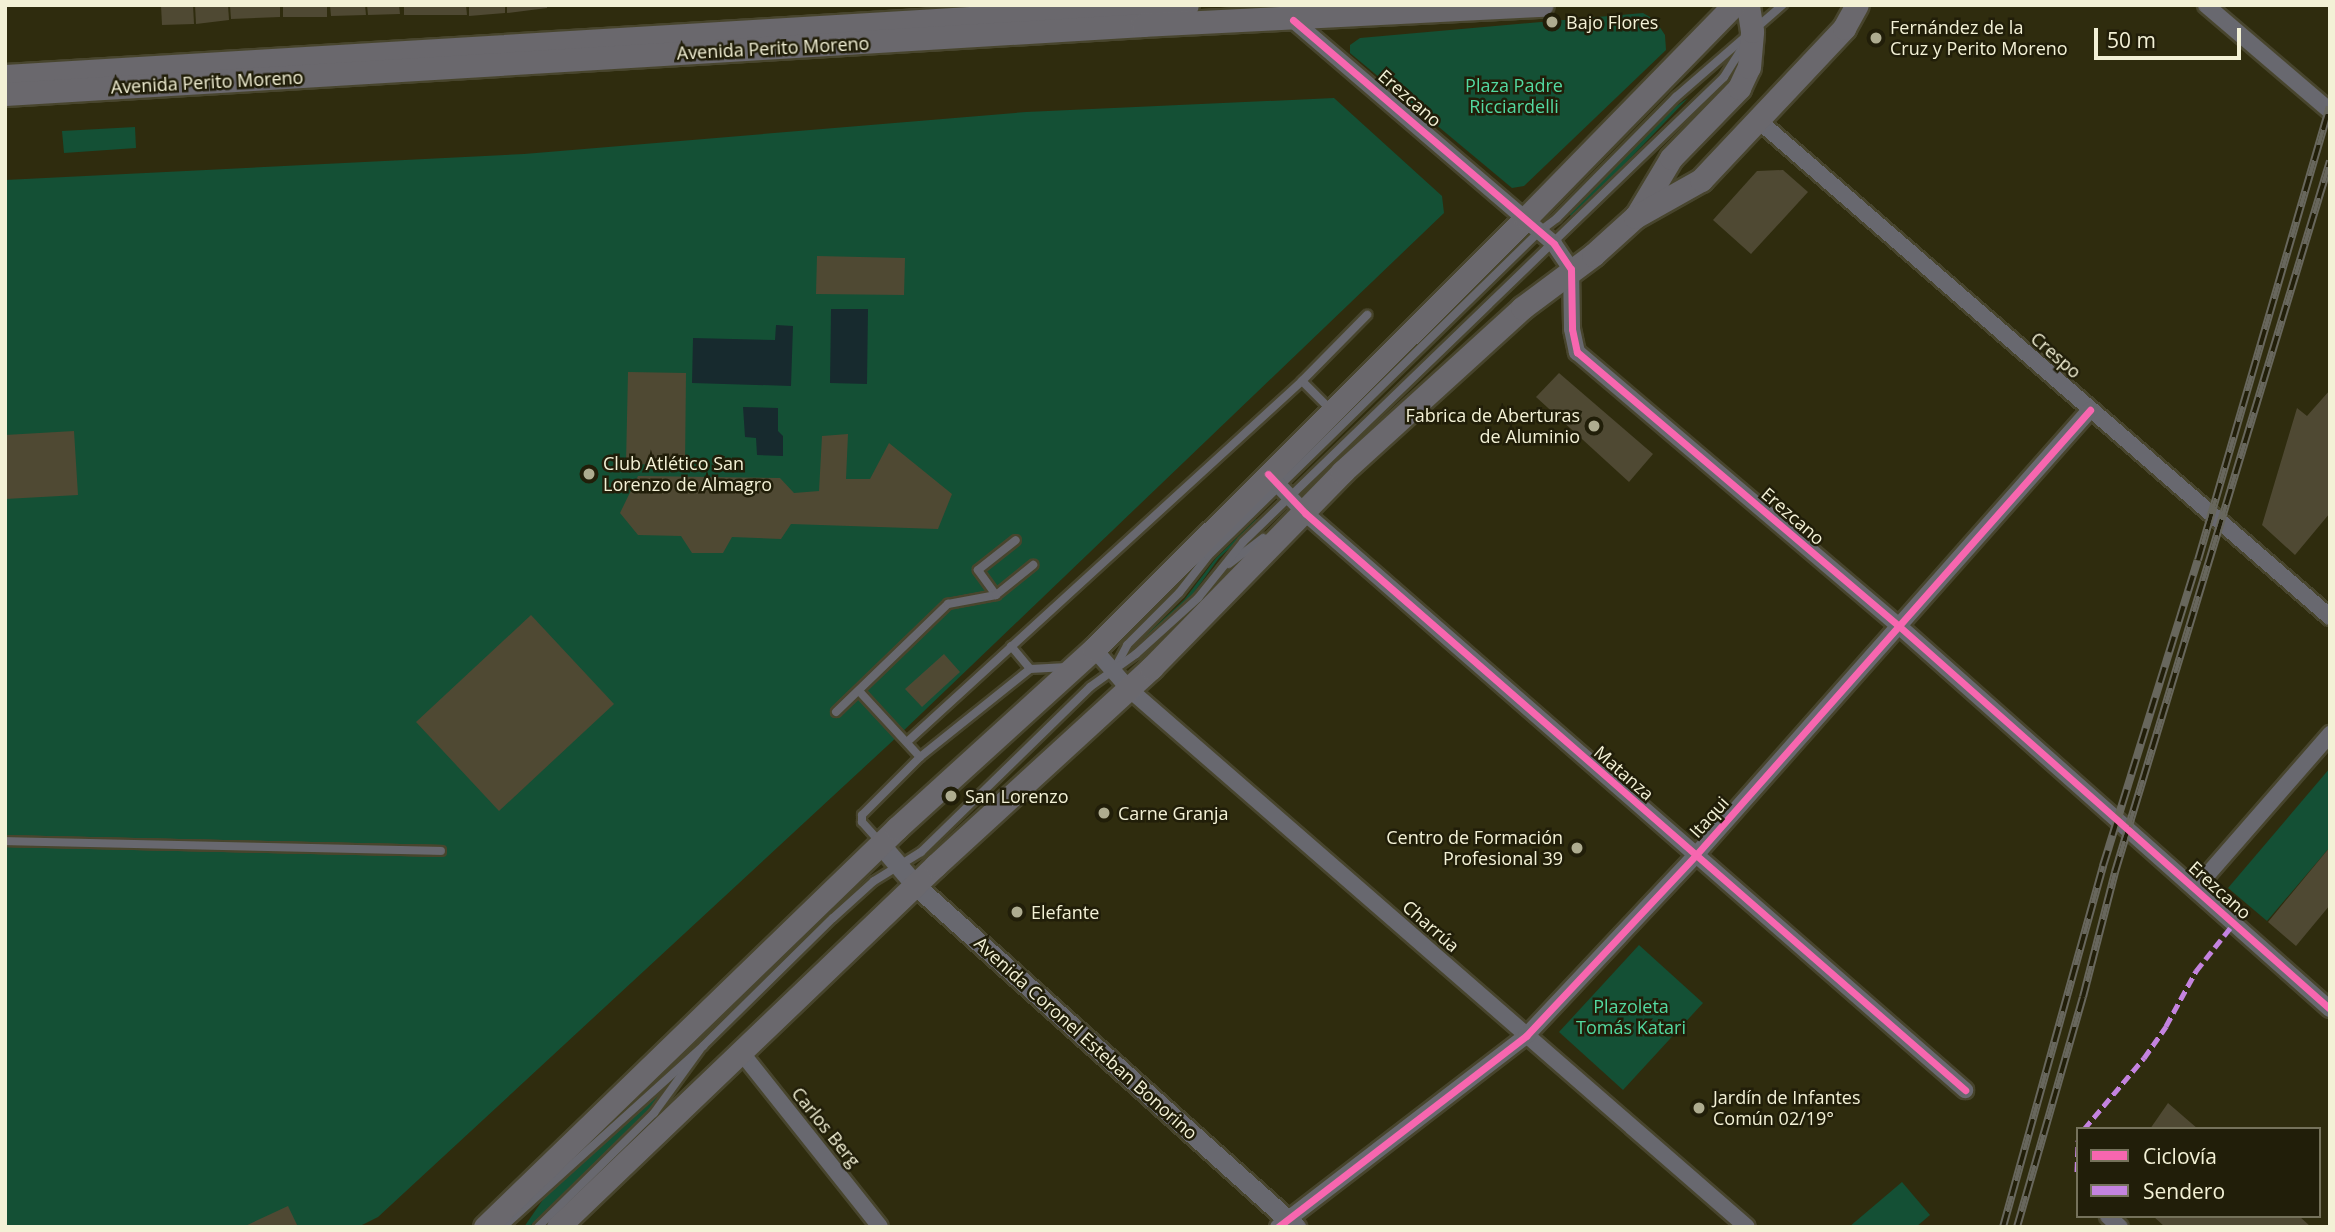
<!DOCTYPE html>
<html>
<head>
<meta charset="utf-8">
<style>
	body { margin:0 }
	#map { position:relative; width:2335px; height:1232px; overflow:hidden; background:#2f2c0e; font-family:"Open Sans",sans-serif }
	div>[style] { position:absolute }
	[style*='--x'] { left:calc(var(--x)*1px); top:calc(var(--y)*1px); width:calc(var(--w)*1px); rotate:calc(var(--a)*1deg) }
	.green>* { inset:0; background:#145035 }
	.water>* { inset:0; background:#172a2e }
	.building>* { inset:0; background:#4f4933 }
	.roads { filter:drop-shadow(2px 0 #48452d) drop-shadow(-2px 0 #48452d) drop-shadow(0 2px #48452d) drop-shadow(0 -2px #48452d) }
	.service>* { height:8px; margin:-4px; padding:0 4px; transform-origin:4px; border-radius:4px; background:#68686f }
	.minor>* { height:16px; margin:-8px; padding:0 8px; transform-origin:8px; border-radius:8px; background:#68686f }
	.tertiary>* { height:19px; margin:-9.5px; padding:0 9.5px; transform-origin:9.5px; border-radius:9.5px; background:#68686f }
	.secondary>* { height:23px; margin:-11.5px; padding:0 11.5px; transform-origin:11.5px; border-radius:11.5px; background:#6a686d }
	.rail>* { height:8px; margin-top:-4px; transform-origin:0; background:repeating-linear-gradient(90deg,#211e09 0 16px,#68675d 0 32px); box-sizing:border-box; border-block:2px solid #68675d }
	.quiet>* { height:5px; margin-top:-2.5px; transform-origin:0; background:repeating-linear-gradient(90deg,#c483df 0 10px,transparent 0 15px) }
	.cycleway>* { height:7px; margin:-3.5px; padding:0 3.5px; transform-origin:3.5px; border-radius:3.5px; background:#f766af }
	.dots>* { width:19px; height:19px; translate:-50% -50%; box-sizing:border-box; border:4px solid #211e09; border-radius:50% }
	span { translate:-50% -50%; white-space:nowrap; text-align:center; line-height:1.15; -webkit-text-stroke:5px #211e09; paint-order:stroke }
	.poi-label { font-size:18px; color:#f3f1d6 }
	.left { translate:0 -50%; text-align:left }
	.right { translate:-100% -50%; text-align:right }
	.street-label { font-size:18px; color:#f3f1d6 }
	.park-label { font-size:18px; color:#53daa1 }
	.frame { position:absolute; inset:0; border:7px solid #f3f1d6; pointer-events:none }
	.legend { position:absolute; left:2076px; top:1127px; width:245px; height:91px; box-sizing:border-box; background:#211e09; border:2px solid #75725b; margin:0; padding:9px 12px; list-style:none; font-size:21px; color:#f3f1d6 }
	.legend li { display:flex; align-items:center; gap:14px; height:35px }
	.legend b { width:35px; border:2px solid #75725b }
	.scale { position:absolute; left:2094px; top:28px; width:147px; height:32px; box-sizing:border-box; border:4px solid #f3f1d6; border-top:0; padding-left:9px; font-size:21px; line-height:24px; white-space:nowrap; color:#f3f1d6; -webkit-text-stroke:5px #211e09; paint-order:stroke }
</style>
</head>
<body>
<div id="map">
	<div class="green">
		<div style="clip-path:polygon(1643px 13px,1655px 20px,1665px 35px,1666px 50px,1524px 186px,1512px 188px,1350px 53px,1350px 45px,1360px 38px)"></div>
		<div style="clip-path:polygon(1334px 98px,1442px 196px,1444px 213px,899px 735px,378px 1217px,358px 1227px,5px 1227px,5px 180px,524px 154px,1026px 112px)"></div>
		<div style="clip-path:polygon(1688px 98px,1573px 218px,1568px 213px,1666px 113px)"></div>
		<div style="clip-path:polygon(135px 127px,136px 148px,64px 153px,62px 131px)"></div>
		<div style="clip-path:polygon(1256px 519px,1258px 522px,1219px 558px,1190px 598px,1145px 640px,1144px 637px,1184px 600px,1216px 558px)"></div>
		<div style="clip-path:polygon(2330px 768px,2330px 847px,2267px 921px,2228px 888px)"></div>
		<div style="clip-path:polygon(1639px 945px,1703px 1003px,1623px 1090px,1559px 1032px)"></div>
		<div style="clip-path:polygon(688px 1063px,645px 1114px,529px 1227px,524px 1227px,551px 1188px)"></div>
		<div style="clip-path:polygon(1902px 1182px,1930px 1215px,1916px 1227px,1849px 1227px)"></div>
	</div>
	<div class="water">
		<div style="clip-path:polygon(831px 309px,868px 309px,867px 384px,830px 383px)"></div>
		<div style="clip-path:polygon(776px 325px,793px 326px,791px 386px,692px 383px,693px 338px,775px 340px)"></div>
		<div style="clip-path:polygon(743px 407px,778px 408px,778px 431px,783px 436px,783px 456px,757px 455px,756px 438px,745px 437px)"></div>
	</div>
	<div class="building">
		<div style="clip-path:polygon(161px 5px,193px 5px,194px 24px,162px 25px)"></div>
		<div style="clip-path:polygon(195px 5px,228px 5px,229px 20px,196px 24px)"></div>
		<div style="clip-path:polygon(230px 5px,280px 5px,280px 17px,231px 19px)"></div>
		<div style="clip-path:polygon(283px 5px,327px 5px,327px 17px,283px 17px)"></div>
		<div style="clip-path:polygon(330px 5px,365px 5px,366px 15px,331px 16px)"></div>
		<div style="clip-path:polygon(367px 5px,399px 5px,400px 14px,368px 15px)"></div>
		<div style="clip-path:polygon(404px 5px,466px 5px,467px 15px,404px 15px)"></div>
		<div style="clip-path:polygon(469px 5px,505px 5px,505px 13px,469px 16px)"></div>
		<div style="clip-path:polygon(507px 5px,547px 5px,547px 8px,507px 13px)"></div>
		<div style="clip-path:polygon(1783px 170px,1808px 192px,1751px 254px,1713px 220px,1757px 171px)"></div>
		<div style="clip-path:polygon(817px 256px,905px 258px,904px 295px,816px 294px)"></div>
		<div style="clip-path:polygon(628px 372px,686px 373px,685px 465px,626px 464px)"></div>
		<div style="clip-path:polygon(1559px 373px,1653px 454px,1629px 482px,1536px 397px)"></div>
		<div style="clip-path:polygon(2330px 390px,2330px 513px,2295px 555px,2262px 525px,2297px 408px,2307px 416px)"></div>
		<div style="clip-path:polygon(74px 431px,78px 495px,5px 499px,5px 435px)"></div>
		<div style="clip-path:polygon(848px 434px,846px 479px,870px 479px,889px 443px,952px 494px,938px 529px,791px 524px,781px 539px,732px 537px,723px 553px,692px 553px,681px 536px,638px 535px,620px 513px,638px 476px,780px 478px,794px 493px,819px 491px,822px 436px)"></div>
		<div style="clip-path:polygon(531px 615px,614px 704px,499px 811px,416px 722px)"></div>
		<div style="clip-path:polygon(944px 654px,960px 672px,922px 707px,905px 689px)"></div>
		<div style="clip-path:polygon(2330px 847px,2330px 905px,2296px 946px,2268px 922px)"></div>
		<div style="clip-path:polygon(2168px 1103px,2198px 1129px,2150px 1129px)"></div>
		<div style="clip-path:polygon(288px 1206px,298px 1227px,243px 1227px)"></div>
		<div style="clip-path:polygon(2153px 1216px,2299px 1216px,2311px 1227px,2165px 1227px)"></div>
	</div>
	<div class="roads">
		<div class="service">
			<div style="--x:1755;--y:29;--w:37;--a:-41"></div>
			<div style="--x:1302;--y:381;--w:40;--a:45"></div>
			<div style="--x:1229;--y:564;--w:43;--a:-37.4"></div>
			<div style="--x:996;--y:595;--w:31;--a:-126"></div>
			<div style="--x:978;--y:570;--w:48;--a:-38.3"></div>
			<div style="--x:1011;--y:646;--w:30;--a:50"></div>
			<div style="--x:1115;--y:668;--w:26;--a:-62"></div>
			<div style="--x:1127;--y:645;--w:74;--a:-45"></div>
			<div style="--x:1179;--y:593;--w:47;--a:-51.9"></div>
			<div style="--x:1208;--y:556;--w:465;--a:-44.4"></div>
			<div style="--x:1540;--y:231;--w:21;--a:-37"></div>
			<div style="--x:1557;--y:218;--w:170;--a:-45.5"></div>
			<div style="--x:1676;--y:97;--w:91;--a:-41"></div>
			<div style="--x:859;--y:691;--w:90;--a:47.3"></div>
			<div style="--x:836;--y:712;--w:156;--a:-44"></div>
			<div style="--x:948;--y:604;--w:49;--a:-10.6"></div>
			<div style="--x:996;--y:595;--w:48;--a:-39"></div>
			<div style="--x:907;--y:742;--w:535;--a:-42.42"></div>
			<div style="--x:1302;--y:381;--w:93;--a:-45.4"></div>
			<div style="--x:5;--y:841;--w:436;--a:1.3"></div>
			<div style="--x:880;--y:842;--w:27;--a:-132"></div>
			<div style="--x:862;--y:822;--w:7;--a:-90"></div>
			<div style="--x:862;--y:815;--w:82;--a:-45"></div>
			<div style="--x:920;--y:757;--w:141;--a:-38.7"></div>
			<div style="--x:1030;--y:669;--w:37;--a:-3"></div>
			<div style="--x:503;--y:1227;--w:270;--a:-42.1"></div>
			<div style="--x:703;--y:1046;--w:182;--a:-44.6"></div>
			<div style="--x:833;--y:918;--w:55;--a:-42.1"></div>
			<div style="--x:874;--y:881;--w:55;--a:-31.7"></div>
			<div style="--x:921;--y:852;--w:236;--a:-44.3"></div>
			<div style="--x:1090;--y:687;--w:57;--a:-35.7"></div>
			<div style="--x:1136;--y:654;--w:84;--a:-42.1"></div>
			<div style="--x:1198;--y:598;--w:72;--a:-51.2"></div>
			<div style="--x:1243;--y:542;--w:669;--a:-44.03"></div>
			<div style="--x:1724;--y:77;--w:36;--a:-58"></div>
			<div style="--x:538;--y:1227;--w:163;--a:-44.5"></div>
			<div style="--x:654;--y:1113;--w:77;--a:-54"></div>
		</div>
		<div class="minor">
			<div style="--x:2206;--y:5;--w:163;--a:40.5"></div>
			<div style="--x:1293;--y:20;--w:344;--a:40.6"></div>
			<div style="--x:1554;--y:244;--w:30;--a:56"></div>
			<div style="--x:1571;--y:269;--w:60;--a:89"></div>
			<div style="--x:1572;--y:329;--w:24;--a:78"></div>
			<div style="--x:1577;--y:352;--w:424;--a:40.4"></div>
			<div style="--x:1900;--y:627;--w:575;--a:41.62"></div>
			<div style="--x:1759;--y:121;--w:756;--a:40.98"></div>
			<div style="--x:1268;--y:474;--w:54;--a:46.5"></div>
			<div style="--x:1305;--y:513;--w:877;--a:41.16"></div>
			<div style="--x:1094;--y:649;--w:53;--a:48.8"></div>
			<div style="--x:1129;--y:689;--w:819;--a:41.04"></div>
			<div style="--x:2195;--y:889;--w:206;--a:-48.9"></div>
			<div style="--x:741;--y:1052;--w:223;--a:51.5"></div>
			<div style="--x:2108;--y:1216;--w:16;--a:43"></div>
			<div style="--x:1278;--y:1227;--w:313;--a:-37.6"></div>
			<div style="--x:1526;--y:1036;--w:247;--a:-46.8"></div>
			<div style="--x:1695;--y:856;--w:596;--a:-48.47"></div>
		</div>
		<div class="tertiary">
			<div style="--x:881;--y:845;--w:54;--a:49.5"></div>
			<div style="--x:916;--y:886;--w:511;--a:41.9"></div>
		</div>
		<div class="secondary">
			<div style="--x:5;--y:76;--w:1184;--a:-3.44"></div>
			<div style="--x:5;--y:94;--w:1140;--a:-3.47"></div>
			<div style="--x:1143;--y:25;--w:399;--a:-2.9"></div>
			<div style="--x:1637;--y:215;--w:66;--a:-59.2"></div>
			<div style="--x:1671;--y:158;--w:98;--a:-45.8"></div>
			<div style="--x:1739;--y:88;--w:23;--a:-65"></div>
			<div style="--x:1749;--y:67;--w:36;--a:-85"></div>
			<div style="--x:1752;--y:31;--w:26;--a:-99"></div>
			<div style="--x:485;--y:1227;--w:574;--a:-44.08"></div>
			<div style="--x:897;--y:828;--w:266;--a:-42.3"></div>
			<div style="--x:1094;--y:649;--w:610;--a:-44.93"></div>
			<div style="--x:1526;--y:218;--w:298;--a:-45.7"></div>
			<div style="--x:558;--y:1227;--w:523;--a:-43.76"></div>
			<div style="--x:936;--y:865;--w:292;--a:-42.5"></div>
			<div style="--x:1151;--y:668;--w:274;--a:-45.7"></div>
			<div style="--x:1342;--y:472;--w:244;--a:-42.3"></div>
			<div style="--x:1522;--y:308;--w:89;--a:-36.7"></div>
			<div style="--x:1593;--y:255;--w:57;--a:-42.1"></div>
			<div style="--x:1635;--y:217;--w:76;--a:-29.3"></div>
			<div style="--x:1701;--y:180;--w:209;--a:-46.7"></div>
			<div style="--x:1844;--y:28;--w:26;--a:-61"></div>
		</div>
	</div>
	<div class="rail">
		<div style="--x:2003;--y:1227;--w:375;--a:-74.5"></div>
		<div style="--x:2103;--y:866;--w:320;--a:-72.8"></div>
		<div style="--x:2198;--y:560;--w:472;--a:-73.8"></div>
		<div style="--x:2017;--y:1227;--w:239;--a:-74"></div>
		<div style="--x:2083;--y:997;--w:129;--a:-75.6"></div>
		<div style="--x:2115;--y:872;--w:743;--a:-73.18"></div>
	</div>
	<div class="quiet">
		<div style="--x:2084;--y:1129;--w:93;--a:-49.8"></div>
		<div style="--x:2144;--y:1058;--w:39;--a:-55"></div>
		<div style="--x:2166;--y:1026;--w:63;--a:-61.4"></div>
		<div style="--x:2196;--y:971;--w:61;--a:-51.6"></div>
		<div style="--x:2077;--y:1172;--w:32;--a:-88"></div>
	</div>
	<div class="cycleway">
		<div style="--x:1293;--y:20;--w:344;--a:40.6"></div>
		<div style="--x:1554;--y:244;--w:30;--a:56"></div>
		<div style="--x:1571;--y:269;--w:60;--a:89"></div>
		<div style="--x:1572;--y:329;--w:24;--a:78"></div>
		<div style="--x:1577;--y:352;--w:424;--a:40.4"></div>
		<div style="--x:1900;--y:627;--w:575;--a:41.62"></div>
		<div style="--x:1268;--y:474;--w:54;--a:46.5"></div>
		<div style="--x:1305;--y:513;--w:877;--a:41.16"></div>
		<div style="--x:1278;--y:1227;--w:313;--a:-37.6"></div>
		<div style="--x:1526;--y:1036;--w:247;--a:-46.8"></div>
		<div style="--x:1695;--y:856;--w:596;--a:-48.47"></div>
	</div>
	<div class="dots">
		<div style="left:1552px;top:22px;background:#aeac90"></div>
		<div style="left:1876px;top:38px;background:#aeac90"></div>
		<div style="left:1594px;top:426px;background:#aeac90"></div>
		<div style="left:589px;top:474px;background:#aeac90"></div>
		<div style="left:951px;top:796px;background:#aeac90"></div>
		<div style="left:1104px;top:813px;background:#aeac90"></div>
		<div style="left:1577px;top:848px;background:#aeac90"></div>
		<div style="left:1017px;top:912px;background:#aeac90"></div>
		<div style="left:1699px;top:1108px;background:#aeac90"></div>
	</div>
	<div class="poi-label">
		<span class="left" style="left:1566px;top:22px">Bajo Flores</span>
		<span class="left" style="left:1890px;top:38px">Fernández de la<br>Cruz y Perito Moreno</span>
		<span class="right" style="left:1580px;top:426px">Fabrica de Aberturas<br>de Aluminio</span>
		<span class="left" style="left:603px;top:474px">Club Atlético San<br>Lorenzo de Almagro</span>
		<span class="left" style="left:965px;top:796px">San Lorenzo</span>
		<span class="left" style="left:1118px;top:813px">Carne Granja</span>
		<span class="right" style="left:1563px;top:848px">Centro de Formación<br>Profesional 39</span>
		<span class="left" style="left:1031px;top:912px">Elefante</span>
		<span class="left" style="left:1713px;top:1108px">Jardín de Infantes<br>Común 02/19°</span>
	</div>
	<div class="street-label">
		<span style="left:773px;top:48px;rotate:-3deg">Avenida Perito Moreno</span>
		<span style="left:207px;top:82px;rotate:-3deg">Avenida Perito Moreno</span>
		<span style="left:1410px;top:98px;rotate:41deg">Erezcano</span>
		<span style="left:2056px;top:355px;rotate:41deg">Crespo</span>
		<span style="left:1793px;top:516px;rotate:41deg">Erezcano</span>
		<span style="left:1624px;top:773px;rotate:41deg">Matanza</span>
		<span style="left:1709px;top:817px;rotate:-48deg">Itaqui</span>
		<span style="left:2220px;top:890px;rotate:42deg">Erezcano</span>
		<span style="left:1431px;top:926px;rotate:41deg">Charrúa</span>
		<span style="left:1086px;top:1038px;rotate:42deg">Avenida Coronel Esteban Bonorino</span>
		<span style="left:826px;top:1127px;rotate:51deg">Carlos Berg</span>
	</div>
	<div class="park-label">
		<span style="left:1514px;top:96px">Plaza Padre<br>Ricciardelli</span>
		<span style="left:1631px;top:1017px">Plazoleta<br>Tomás Katari</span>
	</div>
	<div class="frame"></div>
	<ul class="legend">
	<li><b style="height:9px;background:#f766af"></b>Ciclovía</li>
	<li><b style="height:9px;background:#c483df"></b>Sendero</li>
	</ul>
	<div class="scale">50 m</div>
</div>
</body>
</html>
